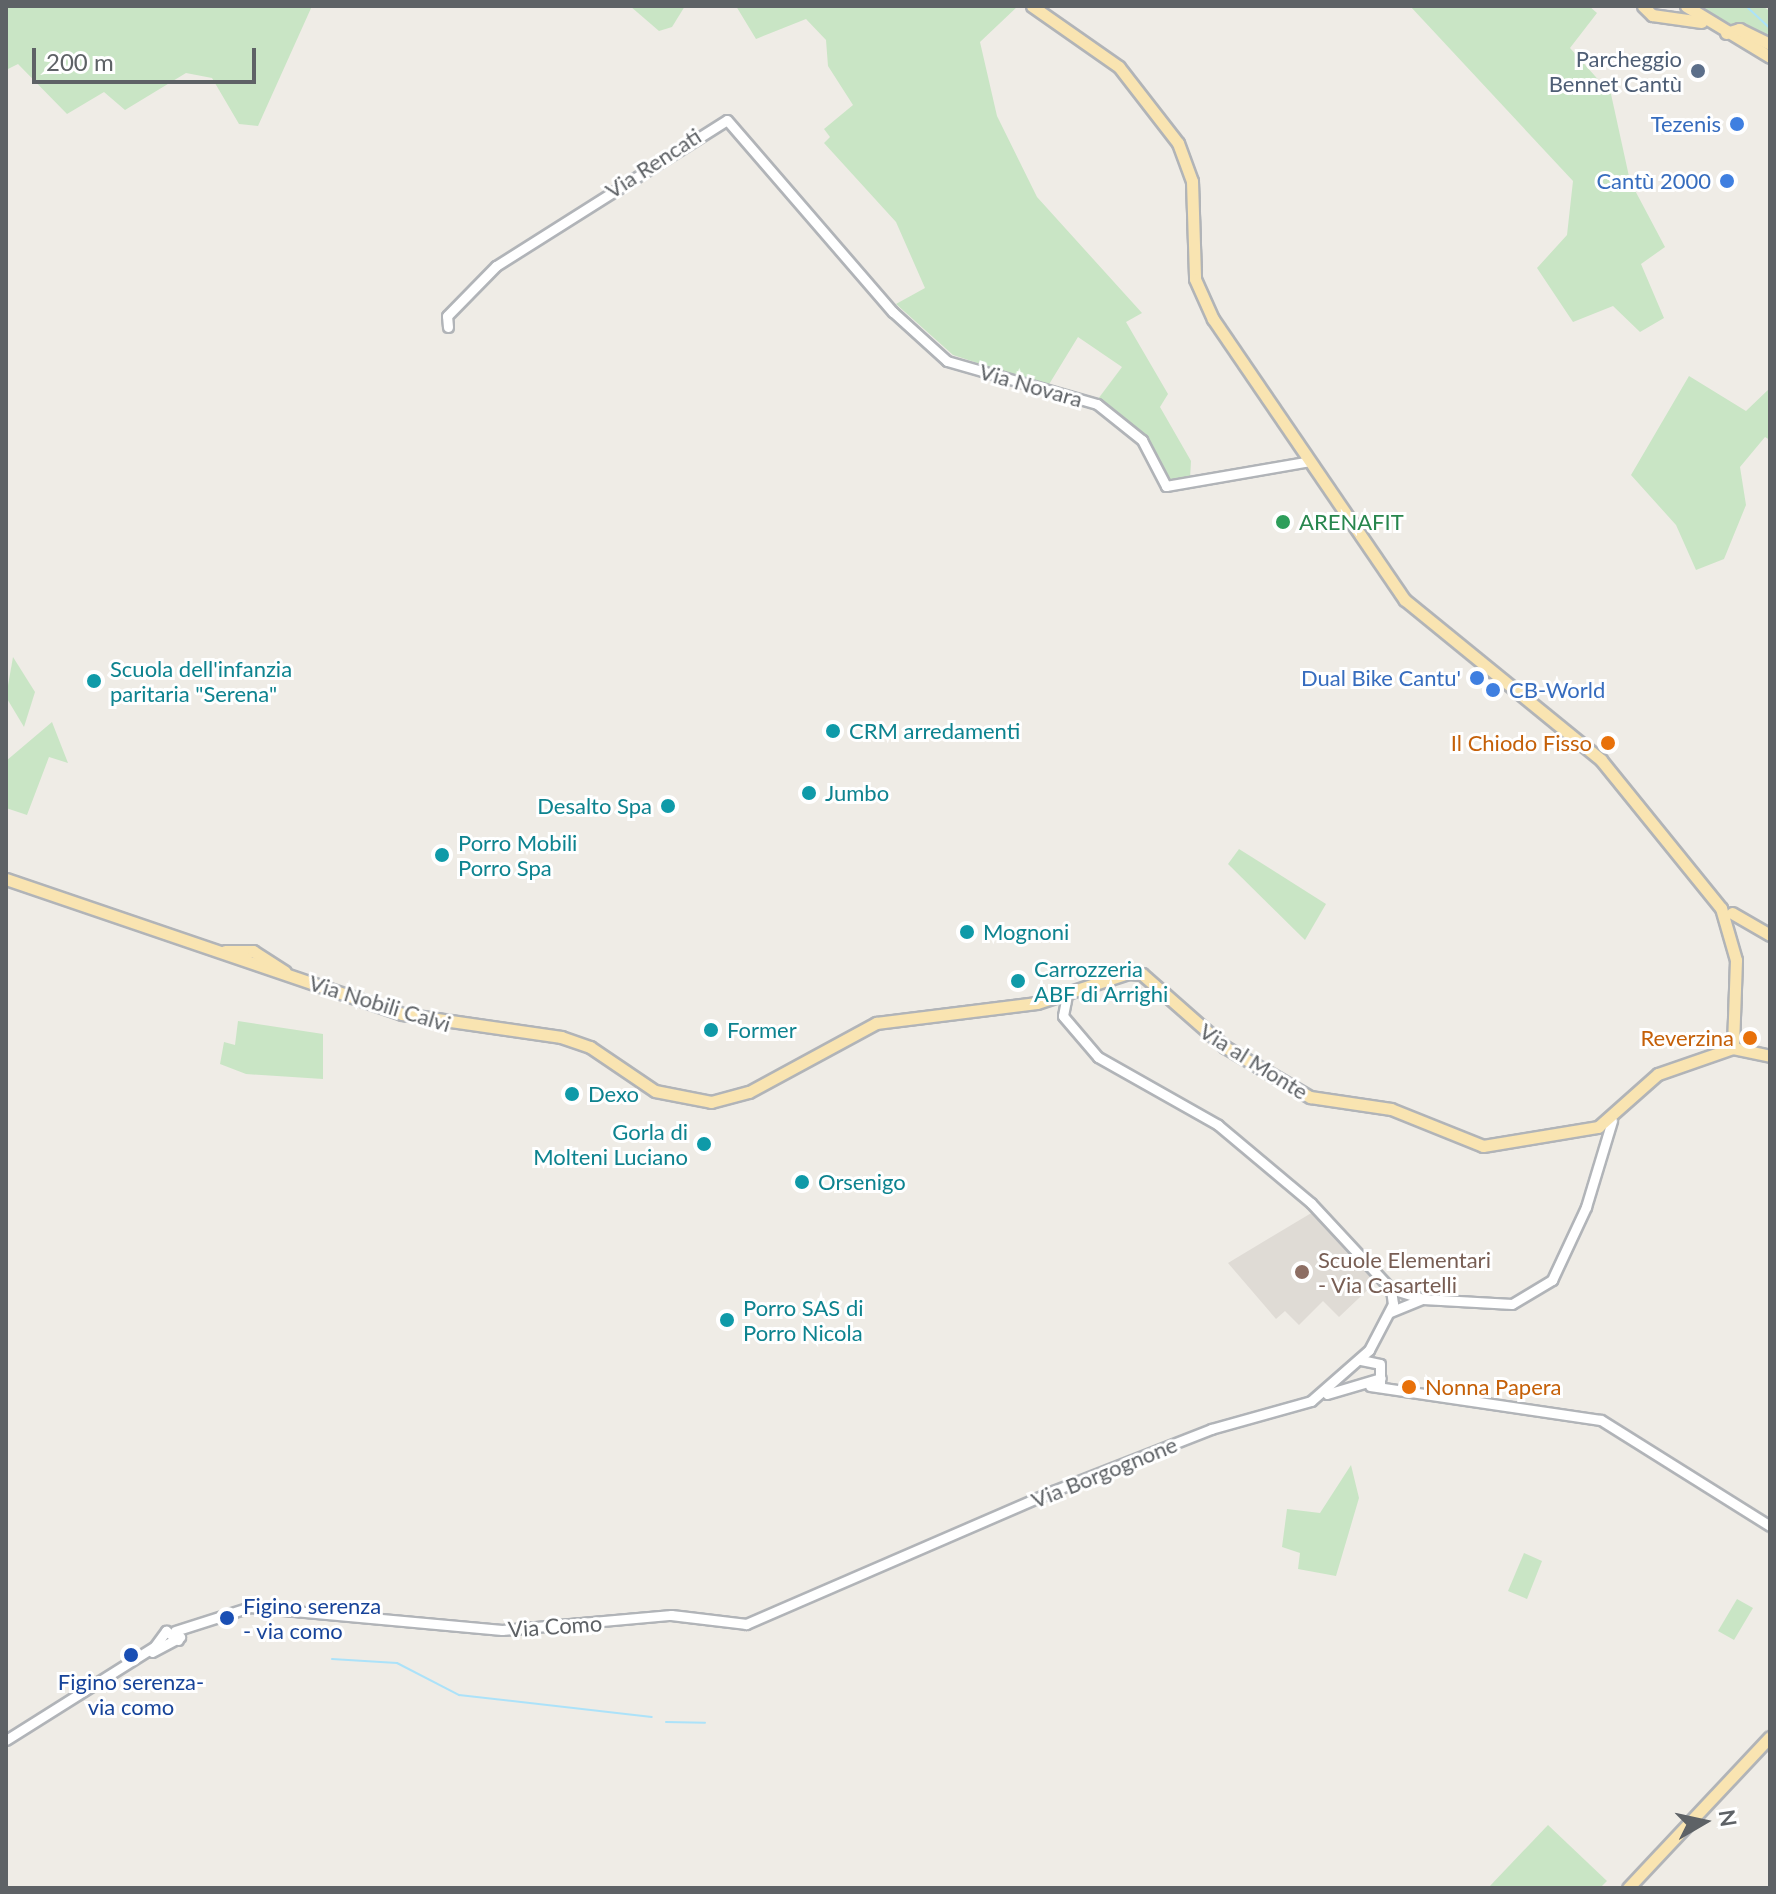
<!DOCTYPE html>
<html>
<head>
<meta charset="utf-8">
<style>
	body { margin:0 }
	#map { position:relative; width:1776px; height:1894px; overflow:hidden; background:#efece6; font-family:Lato,sans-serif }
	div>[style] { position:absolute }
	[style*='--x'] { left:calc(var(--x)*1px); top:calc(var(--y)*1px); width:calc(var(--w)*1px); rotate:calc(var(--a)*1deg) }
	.education>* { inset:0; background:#dfdbd5 }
	.green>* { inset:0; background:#c9e5c5 }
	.stream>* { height:2px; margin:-1px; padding:0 1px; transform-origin:1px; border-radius:1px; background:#ace2f9 }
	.roads { filter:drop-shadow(2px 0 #b1b4b8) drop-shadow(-2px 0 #b1b4b8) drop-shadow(0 2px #b1b4b8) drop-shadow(0 -2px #b1b4b8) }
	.minor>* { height:9px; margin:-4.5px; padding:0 4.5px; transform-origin:4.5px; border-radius:4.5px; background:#fff }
	.major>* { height:11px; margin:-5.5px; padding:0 5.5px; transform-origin:5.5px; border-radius:5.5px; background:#f9e4b1 }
	.dots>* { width:22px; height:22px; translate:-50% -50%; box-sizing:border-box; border:4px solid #fff; border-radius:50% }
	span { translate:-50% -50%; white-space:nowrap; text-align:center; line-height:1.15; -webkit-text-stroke:6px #fff; paint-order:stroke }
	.service-label { font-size:22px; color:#4e5e75 }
	.right { translate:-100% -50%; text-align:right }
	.shop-label { font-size:22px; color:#366cbe }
	.left { translate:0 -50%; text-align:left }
	.street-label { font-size:22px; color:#5e6266 }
	.leisure-label { font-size:22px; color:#27864d }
	.culture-label { font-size:22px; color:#0d838f }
	.food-label { font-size:22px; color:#c56008 }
	.education-label { font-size:22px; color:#785e54 }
	.transit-label { font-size:22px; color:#164399 }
	.frame { position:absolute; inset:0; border:8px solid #5e6266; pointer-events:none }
	.north { position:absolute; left:1664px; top:1782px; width:80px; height:80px; -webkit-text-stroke:6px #fff; paint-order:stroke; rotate:81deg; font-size:22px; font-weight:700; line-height:32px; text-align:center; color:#5e6266 }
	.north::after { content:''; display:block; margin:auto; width:28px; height:36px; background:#5e6266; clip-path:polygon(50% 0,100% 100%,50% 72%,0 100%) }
	.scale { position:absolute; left:32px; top:48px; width:224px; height:36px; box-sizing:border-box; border:4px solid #5e6266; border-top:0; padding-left:10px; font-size:24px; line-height:28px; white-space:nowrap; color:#5e6266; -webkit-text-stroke:6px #fff; paint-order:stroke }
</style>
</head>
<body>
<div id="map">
	<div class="education">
		<div style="clip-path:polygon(1313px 1212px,1377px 1281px,1339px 1317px,1323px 1301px,1299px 1325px,1285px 1311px,1276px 1319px,1228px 1263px)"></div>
	</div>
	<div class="green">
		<div style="clip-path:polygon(6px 6px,312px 6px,258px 126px,239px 124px,212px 78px,186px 73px,125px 110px,104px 92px,67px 114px,18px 64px,6px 70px)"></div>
		<div style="clip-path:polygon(630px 6px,685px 6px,672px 27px,659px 31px)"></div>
		<div style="clip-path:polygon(736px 6px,1018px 6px,980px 42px,997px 116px,1037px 197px,1142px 313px,1126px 322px,1168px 394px,1160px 407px,1191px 461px,1190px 479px,1166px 483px,1141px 436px,1098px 399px,1122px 367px,1078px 337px,1048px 386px,953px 355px,896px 304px,925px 288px,896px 222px,824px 143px,830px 137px,824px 129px,853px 105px,828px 66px,826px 40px,806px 19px,756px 39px)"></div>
		<div style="clip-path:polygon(1410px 6px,1589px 6px,1597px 13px,1570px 48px,1611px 94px,1630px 181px,1665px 247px,1641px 264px,1664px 318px,1640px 332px,1613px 306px,1573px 322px,1537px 268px,1567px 235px,1573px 181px)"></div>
		<div style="clip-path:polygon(1696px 6px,1762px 6px,1770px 11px,1770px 44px)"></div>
		<div style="clip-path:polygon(1689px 376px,1746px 411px,1770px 388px,1770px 440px,1765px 437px,1740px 467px,1746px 505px,1724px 559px,1696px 570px,1676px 525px,1631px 475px)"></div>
		<div style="clip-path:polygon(13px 657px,35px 692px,24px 727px,6px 697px)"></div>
		<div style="clip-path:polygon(52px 722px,68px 763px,49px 757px,27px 815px,6px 808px,6px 761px)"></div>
		<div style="clip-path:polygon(1239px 849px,1326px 904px,1305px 940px,1228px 864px)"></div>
		<div style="clip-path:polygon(238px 1021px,323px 1034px,323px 1079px,246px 1074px,220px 1064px,224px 1042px,235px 1045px)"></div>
		<div style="clip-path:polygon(1351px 1465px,1359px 1498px,1336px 1576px,1298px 1569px,1300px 1553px,1282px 1547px,1287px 1509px,1320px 1513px)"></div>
		<div style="clip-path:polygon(1524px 1553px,1542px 1561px,1527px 1599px,1508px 1591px)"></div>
		<div style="clip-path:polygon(1737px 1599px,1753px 1608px,1734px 1640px,1718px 1631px)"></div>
		<div style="clip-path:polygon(1548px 1825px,1607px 1881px,1600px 1888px,1488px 1888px)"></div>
	</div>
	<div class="stream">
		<div style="--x:1746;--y:6;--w:33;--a:43"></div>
		<div style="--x:332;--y:1659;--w:65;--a:3.5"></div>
		<div style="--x:397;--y:1663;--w:70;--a:27.3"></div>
		<div style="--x:459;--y:1695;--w:194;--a:6.5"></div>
		<div style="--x:666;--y:1722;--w:39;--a:1"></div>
	</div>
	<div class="roads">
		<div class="minor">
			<div style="--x:448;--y:327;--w:11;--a:-95"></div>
			<div style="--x:447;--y:316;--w:70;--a:-45.6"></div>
			<div style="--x:496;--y:266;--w:273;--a:-32.3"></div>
			<div style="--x:727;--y:120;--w:254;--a:49.2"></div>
			<div style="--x:893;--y:312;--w:73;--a:42.2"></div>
			<div style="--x:947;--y:361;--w:156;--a:16"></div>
			<div style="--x:1097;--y:404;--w:58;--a:38.7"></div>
			<div style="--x:1142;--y:440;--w:52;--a:62.4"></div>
			<div style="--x:1166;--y:486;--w:146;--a:-9.8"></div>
			<div style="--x:1067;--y:995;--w:21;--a:101"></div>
			<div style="--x:1063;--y:1016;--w:54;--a:49.5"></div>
			<div style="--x:1098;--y:1057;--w:138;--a:29.5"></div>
			<div style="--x:1218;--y:1125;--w:121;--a:40"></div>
			<div style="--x:1311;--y:1203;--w:117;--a:47.1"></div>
			<div style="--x:1391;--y:1289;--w:34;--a:17"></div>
			<div style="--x:1390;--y:1312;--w:35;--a:-22"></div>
			<div style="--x:1423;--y:1299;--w:89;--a:3.2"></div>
			<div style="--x:1512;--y:1304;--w:47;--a:-31"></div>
			<div style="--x:1552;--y:1280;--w:81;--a:-65"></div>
			<div style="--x:1586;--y:1207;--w:90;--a:-73.2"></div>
			<div style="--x:1361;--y:1360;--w:19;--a:12"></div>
			<div style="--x:1380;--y:1364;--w:19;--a:90"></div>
			<div style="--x:1370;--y:1386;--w:233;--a:8.4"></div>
			<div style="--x:1601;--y:1420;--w:199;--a:32.1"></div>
			<div style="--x:1327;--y:1394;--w:56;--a:-16.5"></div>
			<div style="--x:175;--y:1631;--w:79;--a:-17.7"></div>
			<div style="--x:250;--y:1607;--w:253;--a:5.2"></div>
			<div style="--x:502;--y:1630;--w:170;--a:-5.1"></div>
			<div style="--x:671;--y:1615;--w:76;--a:6.8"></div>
			<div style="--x:746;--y:1624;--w:335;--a:-23.4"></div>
			<div style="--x:1053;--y:1491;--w:170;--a:-21.4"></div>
			<div style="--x:1211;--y:1429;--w:104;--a:-15.6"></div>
			<div style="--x:1311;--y:1401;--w:77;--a:-41.3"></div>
			<div style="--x:1369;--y:1350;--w:52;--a:-62.4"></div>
			<div style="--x:1393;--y:1304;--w:15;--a:-98"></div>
			<div style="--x:152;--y:1652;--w:32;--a:-28"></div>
			<div style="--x:6;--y:1740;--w:176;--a:-32.2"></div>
			<div style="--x:155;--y:1646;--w:19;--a:-54"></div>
			<div style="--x:166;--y:1631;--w:15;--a:37"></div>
		</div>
		<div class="major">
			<div style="--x:1032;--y:6;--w:106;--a:35"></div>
			<div style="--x:1119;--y:67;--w:96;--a:52.2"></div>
			<div style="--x:1178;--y:143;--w:40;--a:69.8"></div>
			<div style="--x:1192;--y:181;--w:98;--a:88.2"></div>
			<div style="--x:1195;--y:279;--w:44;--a:65.8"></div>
			<div style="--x:1213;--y:319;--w:340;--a:55.7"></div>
			<div style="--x:1405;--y:600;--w:253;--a:39.2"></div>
			<div style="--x:1601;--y:760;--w:191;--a:51"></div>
			<div style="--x:1721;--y:908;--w:54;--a:73.9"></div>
			<div style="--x:1736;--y:960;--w:88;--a:92"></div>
			<div style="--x:1643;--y:6;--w:13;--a:45"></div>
			<div style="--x:1652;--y:15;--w:50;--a:8"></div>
			<div style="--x:1686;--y:6;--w:98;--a:31.3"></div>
			<div style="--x:1726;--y:33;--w:14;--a:-17"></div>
			<div style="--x:1739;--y:29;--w:34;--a:26"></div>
			<div style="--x:6;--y:879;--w:418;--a:18.8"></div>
			<div style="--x:402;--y:1014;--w:161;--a:8.2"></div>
			<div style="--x:561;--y:1037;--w:31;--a:19"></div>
			<div style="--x:590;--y:1047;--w:78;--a:34.1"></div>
			<div style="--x:655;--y:1091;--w:57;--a:11.1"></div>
			<div style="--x:711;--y:1102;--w:39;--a:-15"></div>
			<div style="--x:749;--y:1092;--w:145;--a:-28.5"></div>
			<div style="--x:876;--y:1023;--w:162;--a:-7.1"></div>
			<div style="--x:1037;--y:1003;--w:96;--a:-18.2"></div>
			<div style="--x:1128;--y:973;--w:14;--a:4"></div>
			<div style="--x:1142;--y:974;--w:111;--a:41.3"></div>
			<div style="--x:1225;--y:1047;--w:99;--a:30.5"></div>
			<div style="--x:1310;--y:1097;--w:82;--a:8.4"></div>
			<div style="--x:1391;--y:1109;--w:99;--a:21.9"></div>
			<div style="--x:1483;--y:1146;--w:117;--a:-9.4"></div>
			<div style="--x:1598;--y:1127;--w:80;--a:-41.5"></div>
			<div style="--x:1658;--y:1074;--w:79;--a:-19.1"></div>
			<div style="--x:1733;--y:1048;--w:38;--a:12"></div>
			<div style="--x:1732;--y:913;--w:44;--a:30.1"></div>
			<div style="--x:225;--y:951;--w:28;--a:0"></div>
			<div style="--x:253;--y:951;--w:38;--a:33"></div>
			<div style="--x:1628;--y:1888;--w:207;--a:-46.8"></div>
		</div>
	</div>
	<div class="dots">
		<div style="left:1698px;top:71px;background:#5c6f8a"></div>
		<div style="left:1737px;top:124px;background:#3f7fe0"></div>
		<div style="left:1727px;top:181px;background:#3f7fe0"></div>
		<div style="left:1283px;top:522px;background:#2e9e5b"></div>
		<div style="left:1477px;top:678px;background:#3f7fe0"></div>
		<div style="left:94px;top:681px;background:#0f9aa8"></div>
		<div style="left:1493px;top:690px;background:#3f7fe0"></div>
		<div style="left:833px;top:731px;background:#0f9aa8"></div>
		<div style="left:1608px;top:743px;background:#e8710a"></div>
		<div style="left:809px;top:793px;background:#0f9aa8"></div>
		<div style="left:668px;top:806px;background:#0f9aa8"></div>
		<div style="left:442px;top:855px;background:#0f9aa8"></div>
		<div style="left:967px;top:932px;background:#0f9aa8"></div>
		<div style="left:1018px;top:981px;background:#0f9aa8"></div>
		<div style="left:711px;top:1030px;background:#0f9aa8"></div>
		<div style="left:1750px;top:1038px;background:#e8710a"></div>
		<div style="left:572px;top:1094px;background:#0f9aa8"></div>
		<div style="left:704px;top:1144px;background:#0f9aa8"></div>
		<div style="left:802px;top:1182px;background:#0f9aa8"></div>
		<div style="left:1302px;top:1272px;background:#8d6e63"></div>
		<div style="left:727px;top:1320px;background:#0f9aa8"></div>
		<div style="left:1409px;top:1387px;background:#e8710a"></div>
		<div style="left:227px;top:1618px;background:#1a4fb4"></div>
		<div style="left:131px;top:1655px;background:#1a4fb4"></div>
	</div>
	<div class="service-label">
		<span class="right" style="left:1682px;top:71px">Parcheggio<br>Bennet Cantù</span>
	</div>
	<div class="shop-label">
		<span class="right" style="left:1721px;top:124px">Tezenis</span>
		<span class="right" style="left:1711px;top:181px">Cantù 2000</span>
		<span class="right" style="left:1461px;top:678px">Dual Bike Cantu'</span>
		<span class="left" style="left:1509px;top:690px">CB-World</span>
	</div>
	<div class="street-label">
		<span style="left:653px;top:163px;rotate:-33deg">Via Rencati</span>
		<span style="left:1031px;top:385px;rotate:16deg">Via Novara</span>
		<span style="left:380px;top:1003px;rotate:17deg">Via Nobili Calvi</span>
		<span style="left:1254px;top:1061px;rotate:32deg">Via al Monte</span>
		<span style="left:1104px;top:1472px;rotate:-22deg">Via Borgognone</span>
		<span style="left:555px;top:1626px;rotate:-4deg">Via Como</span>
	</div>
	<div class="leisure-label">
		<span class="left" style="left:1299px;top:522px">ARENAFIT</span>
	</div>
	<div class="culture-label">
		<span class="left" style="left:110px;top:681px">Scuola dell'infanzia<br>paritaria "Serena"</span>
		<span class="left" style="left:849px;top:731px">CRM arredamenti</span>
		<span class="left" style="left:825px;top:793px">Jumbo</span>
		<span class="right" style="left:652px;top:806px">Desalto Spa</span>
		<span class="left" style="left:458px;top:855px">Porro Mobili<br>Porro Spa</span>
		<span class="left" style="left:983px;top:932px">Mognoni</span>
		<span class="left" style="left:1034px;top:981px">Carrozzeria<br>ABF di Arrighi</span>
		<span class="left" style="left:727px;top:1030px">Former</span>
		<span class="left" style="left:588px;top:1094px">Dexo</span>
		<span class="right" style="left:688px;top:1144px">Gorla di<br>Molteni Luciano</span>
		<span class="left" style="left:818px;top:1182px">Orsenigo</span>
		<span class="left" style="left:743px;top:1320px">Porro SAS di<br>Porro Nicola</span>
	</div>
	<div class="food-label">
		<span class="right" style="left:1592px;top:743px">Il Chiodo Fisso</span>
		<span class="right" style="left:1734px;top:1038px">Reverzina</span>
		<span class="left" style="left:1425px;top:1387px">Nonna Papera</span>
	</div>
	<div class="education-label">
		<span class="left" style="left:1318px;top:1272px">Scuole Elementari<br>- Via Casartelli</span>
	</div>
	<div class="transit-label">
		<span class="left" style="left:243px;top:1618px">Figino serenza<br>- via como</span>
		<span style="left:131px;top:1694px">Figino serenza-<br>via como</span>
	</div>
	<div class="frame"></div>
	<div class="north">N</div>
	<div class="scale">200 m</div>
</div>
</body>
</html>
